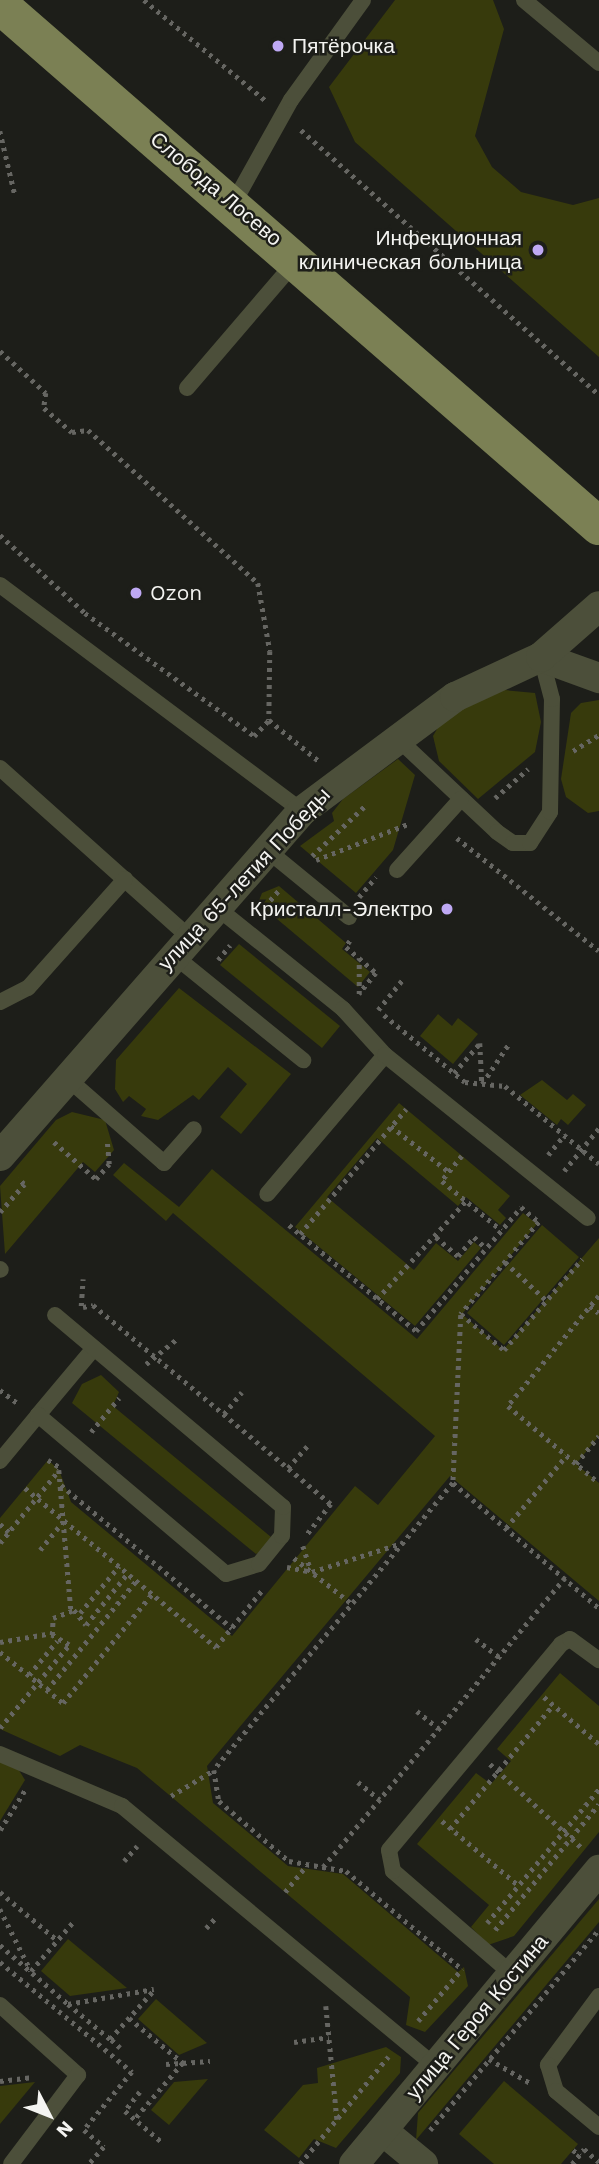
<!DOCTYPE html>
<html>
<head>
<meta charset="utf-8">
<style>
	body { margin:0 }
	#map { position:relative; width:599px; height:2164px; overflow:hidden; background:#1d1e19; font-family:"Work Sans",sans-serif }
	div>[style] { position:absolute }
	[style*='--x'] { left:calc(var(--x)*1px); top:calc(var(--y)*1px); width:calc(var(--w)*1px); rotate:calc(var(--a)*1deg) }
	.green>* { inset:0; background:#373a0c }
	.path>* { height:4.5px; margin-top:-2.25px; transform-origin:0; background:repeating-linear-gradient(90deg,#666662 0 3.5px,transparent 0 8.5px) }
	.service>* { height:16px; margin:-8px; padding:0 8px; transform-origin:8px; border-radius:8px; background:#4c4f3a }
	.minor>* { height:30px; margin:-15px; padding:0 15px; transform-origin:15px; border-radius:15px; background:#4c4f3a }
	.primary>* { height:38px; margin:-19px; padding:0 19px; transform-origin:19px; border-radius:19px; background:#7b8054 }
	.dots>* { width:19px; height:19px; translate:-50% -50%; box-sizing:border-box; border:4px solid #1d1e19; border-radius:50% }
	span { translate:-50% -50%; white-space:nowrap; text-align:center; line-height:1.15; -webkit-text-stroke:5px #1d1e19; paint-order:stroke }
	.poi-label { font-size:21px; color:#f4f4f1 }
	.left { translate:0 -50%; text-align:left }
	.right { translate:-100% -50%; text-align:right }
	.street-label { font-size:21px; color:#f4f4f1 }
	.north { position:absolute; left:14px; top:2080px; width:70px; height:70px; -webkit-text-stroke:5px #1d1e19; paint-order:stroke; rotate:132deg; font-size:19px; font-weight:700; line-height:28px; text-align:center; color:#f4f4f1 }
	.north::after { content:''; display:block; margin:auto; width:24px; height:32px; background:#f4f4f1; clip-path:polygon(50% 0,100% 100%,50% 72%,0 100%) }
</style>
</head>
<body>
<div id="map">
	<div class="green">
		<div style="clip-path:polygon(395px 0,493px 0,504px 29px,475px 136px,492px 167px,521px 192px,573px 205px,599px 198px,599px 357px,355px 142px,329px 87px)"></div>
		<div style="clip-path:polygon(493px 689px,535px 693px,541px 722px,535px 752px,478px 799px,439px 761px,433px 736px,440px 724px)"></div>
		<div style="clip-path:polygon(599px 700px,599px 811px,588px 813px,566px 797px,561px 779px,571px 713px,581px 703px)"></div>
		<div style="clip-path:polygon(398px 759px,415px 775px,393px 850px,356px 893px,300px 846px,334px 821px,332px 813px,343px 799px)"></div>
		<div style="clip-path:polygon(279px 886px,346px 943px,342px 949px,370px 972px,358px 987px,258px 903px,262px 893px)"></div>
		<div style="clip-path:polygon(239px 944px,340px 1026px,322px 1048px,220px 965px)"></div>
		<div style="clip-path:polygon(179px 988px,291px 1074px,241px 1134px,220px 1117px,247px 1084px,228px 1067px,199px 1100px,193px 1095px,158px 1120px,141px 1116px,146px 1109px,129px 1096px,123px 1102px,115px 1089px,116px 1060px)"></div>
		<div style="clip-path:polygon(438px 1014px,452px 1026px,458px 1018px,478px 1034px,453px 1064px,420px 1036px)"></div>
		<div style="clip-path:polygon(542px 1080px,567px 1100px,573px 1094px,586px 1105px,568px 1125px,561px 1119px,557px 1125px,520px 1095px)"></div>
		<div style="clip-path:polygon(399px 1103px,510px 1196px,498px 1210px,506px 1218px,500px 1225px,466px 1197px,458px 1206px,377px 1138px,327px 1197px,414px 1270px,436px 1243px,458px 1261px,474px 1242px,481px 1248px,415px 1326px,295px 1227px)"></div>
		<div style="clip-path:polygon(72px 1112px,105px 1120px,114px 1150px,95px 1172px,83px 1162px,5px 1254px,0 1186px,56px 1120px)"></div>
		<div style="clip-path:polygon(124px 1163px,179px 1207px,212px 1169px,417px 1339px,523px 1213px,537px 1224px,462px 1314px,503px 1350px,599px 1238px,599px 1436px,576px 1464px,599px 1483px,599px 1601px,450px 1476px,207px 1766px,213px 1803px,288px 1866px,343px 1874px,458px 1972px,464px 1967px,468px 1986px,425px 2032px,406px 2025px,410px 1997px,137px 1768px,80px 1745px,60px 1756px,0 1729px,0 1518px,48px 1460px,59px 1470px,71px 1502px,232px 1636px,355px 1486px,378px 1505px,435px 1436px,173px 1213px,166px 1221px,113px 1175px)"></div>
		<div style="clip-path:polygon(542px 1225px,579px 1257px,504px 1345px,467px 1313px)"></div>
		<div style="clip-path:polygon(101px 1375px,119px 1392px,113px 1406px,271px 1537px,261px 1551px,256px 1554px,72px 1403px,82px 1384px)"></div>
		<div style="clip-path:polygon(560px 1673px,599px 1706px,599px 1832px,514px 1936px,488px 1945px,471px 1927px,489px 1905px,417px 1844px,476px 1773px,491px 1784px,511px 1761px,497px 1749px)"></div>
		<div style="clip-path:polygon(0 1760px,17px 1767px,25px 1780px,0 1821px)"></div>
		<div style="clip-path:polygon(599px 1899px,599px 1922px,416px 2140px,418px 2113px)"></div>
		<div style="clip-path:polygon(68px 1939px,127px 1988px,70px 1996px,41px 1971px)"></div>
		<div style="clip-path:polygon(156px 1999px,207px 2043px,179px 2055px,138px 2019px)"></div>
		<div style="clip-path:polygon(386px 2047px,401px 2057px,400px 2073px,336px 2148px,314px 2139px,299px 2158px,264px 2130px,303px 2085px,318px 2083px,317px 2068px)"></div>
		<div style="clip-path:polygon(208px 2079px,169px 2125px,151px 2110px,174px 2082px)"></div>
		<div style="clip-path:polygon(504px 2081px,578px 2144px,561px 2164px,494px 2164px,459px 2134px)"></div>
		<div style="clip-path:polygon(35px 2082px,0 2124px,0 2086px)"></div>
	</div>
	<div class="path">
		<div style="--x:144;--y:0;--w:157;--a:39.6"></div>
		<div style="--x:301;--y:130;--w:399;--a:41.6"></div>
		<div style="--x:0;--y:131;--w:66;--a:76.8"></div>
		<div style="--x:0;--y:351;--w:62;--a:42.4"></div>
		<div style="--x:46;--y:393;--w:15;--a:98"></div>
		<div style="--x:44;--y:408;--w:37;--a:41"></div>
		<div style="--x:72;--y:432;--w:16;--a:-7"></div>
		<div style="--x:88;--y:430;--w:229;--a:42"></div>
		<div style="--x:258;--y:583;--w:69;--a:80"></div>
		<div style="--x:270;--y:651;--w:69;--a:90.8"></div>
		<div style="--x:269;--y:720;--w:65;--a:39.4"></div>
		<div style="--x:0;--y:535;--w:115;--a:42.5"></div>
		<div style="--x:85;--y:613;--w:209;--a:36"></div>
		<div style="--x:254;--y:736;--w:22;--a:-47"></div>
		<div style="--x:573;--y:751;--w:31;--a:-32"></div>
		<div style="--x:495;--y:798;--w:44;--a:-41.3"></div>
		<div style="--x:457;--y:838;--w:181;--a:38.5"></div>
		<div style="--x:312;--y:856;--w:74;--a:-43.4"></div>
		<div style="--x:316;--y:860;--w:99;--a:-21.4"></div>
		<div style="--x:359;--y:897;--w:26;--a:-50"></div>
		<div style="--x:259;--y:913;--w:30;--a:-49"></div>
		<div style="--x:350;--y:941;--w:7;--a:124"></div>
		<div style="--x:346;--y:947;--w:17;--a:40"></div>
		<div style="--x:359;--y:958;--w:23;--a:41"></div>
		<div style="--x:376;--y:973;--w:27;--a:129"></div>
		<div style="--x:359;--y:994;--w:36;--a:-90"></div>
		<div style="--x:218;--y:960;--w:19;--a:-51"></div>
		<div style="--x:378;--y:1010;--w:38;--a:-51"></div>
		<div style="--x:384;--y:1015;--w:105;--a:39.6"></div>
		<div style="--x:465;--y:1082;--w:40;--a:5.7"></div>
		<div style="--x:505;--y:1086;--w:122;--a:39.7"></div>
		<div style="--x:454;--y:1073;--w:40;--a:-49"></div>
		<div style="--x:480;--y:1043;--w:41;--a:87.2"></div>
		<div style="--x:482;--y:1084;--w:47;--a:-56.3"></div>
		<div style="--x:391;--y:1126;--w:74;--a:38.4"></div>
		<div style="--x:54;--y:1142;--w:56;--a:41.4"></div>
		<div style="--x:96;--y:1179;--w:20;--a:-49"></div>
		<div style="--x:109;--y:1164;--w:21;--a:-95"></div>
		<div style="--x:548;--y:1155;--w:26;--a:-51"></div>
		<div style="--x:462;--y:1156;--w:32;--a:129"></div>
		<div style="--x:442;--y:1181;--w:77;--a:39.7"></div>
		<div style="--x:564;--y:1171;--w:55;--a:-50.9"></div>
		<div style="--x:0;--y:1212;--w:37;--a:-49"></div>
		<div style="--x:24;--y:1184;--w:8;--a:-140"></div>
		<div style="--x:289;--y:1225;--w:165;--a:39.8"></div>
		<div style="--x:416;--y:1331;--w:162;--a:-49.7"></div>
		<div style="--x:521;--y:1207;--w:23;--a:40"></div>
		<div style="--x:539;--y:1222;--w:121;--a:130.3"></div>
		<div style="--x:461;--y:1314;--w:56;--a:39.9"></div>
		<div style="--x:504;--y:1350;--w:120;--a:-49.4"></div>
		<div style="--x:300;--y:1234;--w:164;--a:-49.7"></div>
		<div style="--x:436;--y:1237;--w:29;--a:41"></div>
		<div style="--x:458;--y:1256;--w:25;--a:-50"></div>
		<div style="--x:474;--y:1237;--w:16;--a:43"></div>
		<div style="--x:505;--y:1262;--w:56;--a:42.8"></div>
		<div style="--x:599;--y:1296;--w:143;--a:129.6"></div>
		<div style="--x:508;--y:1406;--w:119;--a:40.2"></div>
		<div style="--x:377;--y:1299;--w:132;--a:-47.8"></div>
		<div style="--x:81;--y:1306;--w:27;--a:-86"></div>
		<div style="--x:590;--y:1306;--w:11;--a:38"></div>
		<div style="--x:83;--y:1307;--w:10;--a:-11"></div>
		<div style="--x:93;--y:1305;--w:310;--a:39.9"></div>
		<div style="--x:331;--y:1504;--w:41;--a:128"></div>
		<div style="--x:461;--y:1315;--w:168;--a:92.7"></div>
		<div style="--x:453;--y:1483;--w:192;--a:40.6"></div>
		<div style="--x:146;--y:1364;--w:41;--a:-39.1"></div>
		<div style="--x:0;--y:1390;--w:21;--a:37"></div>
		<div style="--x:224;--y:1414;--w:28;--a:-51"></div>
		<div style="--x:91;--y:1432;--w:44;--a:-50.5"></div>
		<div style="--x:48;--y:1460;--w:15;--a:32"></div>
		<div style="--x:576;--y:1464;--w:36;--a:-51"></div>
		<div style="--x:288;--y:1468;--w:29;--a:-49"></div>
		<div style="--x:453;--y:1483;--w:373;--a:129.8"></div>
		<div style="--x:214;--y:1770;--w:31;--a:81"></div>
		<div style="--x:219;--y:1801;--w:92;--a:40.6"></div>
		<div style="--x:289;--y:1861;--w:58;--a:10"></div>
		<div style="--x:346;--y:1871;--w:152;--a:40.2"></div>
		<div style="--x:61;--y:1485;--w:223;--a:39.9"></div>
		<div style="--x:25;--y:1488;--w:249;--a:39.8"></div>
		<div style="--x:216;--y:1647;--w:75;--a:-51"></div>
		<div style="--x:0;--y:1524;--w:12;--a:42"></div>
		<div style="--x:506;--y:1528;--w:94;--a:-50.2"></div>
		<div style="--x:0;--y:1543;--w:94;--a:-51.1"></div>
		<div style="--x:59;--y:1470;--w:140;--a:85.1"></div>
		<div style="--x:303;--y:1546;--w:26;--a:72"></div>
		<div style="--x:40;--y:1550;--w:36;--a:-51"></div>
		<div style="--x:294;--y:1558;--w:74;--a:38.4"></div>
		<div style="--x:287;--y:1567;--w:25;--a:11"></div>
		<div style="--x:312;--y:1572;--w:95;--a:-17.9"></div>
		<div style="--x:80;--y:1613;--w:61;--a:-50.3"></div>
		<div style="--x:476;--y:1639;--w:29;--a:38"></div>
		<div style="--x:0;--y:1642;--w:53;--a:-9.8"></div>
		<div style="--x:0;--y:1652;--w:81;--a:39"></div>
		<div style="--x:63;--y:1703;--w:141;--a:-50.8"></div>
		<div style="--x:29;--y:1675;--w:44;--a:-50.5"></div>
		<div style="--x:47;--y:1690;--w:141;--a:-50.8"></div>
		<div style="--x:544;--y:1697;--w:72;--a:40.5"></div>
		<div style="--x:417;--y:1711;--w:28;--a:39"></div>
		<div style="--x:0;--y:1728;--w:108;--a:-50.3"></div>
		<div style="--x:69;--y:1645;--w:20;--a:-150"></div>
		<div style="--x:52;--y:1635;--w:17;--a:-87"></div>
		<div style="--x:53;--y:1618;--w:22;--a:-21"></div>
		<div style="--x:74;--y:1610;--w:19;--a:51"></div>
		<div style="--x:86;--y:1625;--w:65;--a:-51.2"></div>
		<div style="--x:490;--y:1764;--w:123;--a:42.4"></div>
		<div style="--x:358;--y:1782;--w:28;--a:39"></div>
		<div style="--x:171;--y:1796;--w:50;--a:-31.2"></div>
		<div style="--x:442;--y:1821;--w:99;--a:40.1"></div>
		<div style="--x:450;--y:1829;--w:161;--a:-50.3"></div>
		<div style="--x:0;--y:1830;--w:47;--a:-58"></div>
		<div style="--x:124;--y:1861;--w:20;--a:-49"></div>
		<div style="--x:323;--y:1867;--w:377;--a:-50.1"></div>
		<div style="--x:0;--y:1892;--w:75;--a:40.1"></div>
		<div style="--x:285;--y:1892;--w:35;--a:-51"></div>
		<div style="--x:0;--y:1909;--w:69;--a:63.4"></div>
		<div style="--x:31;--y:1971;--w:65;--a:-49.4"></div>
		<div style="--x:487;--y:1923;--w:175;--a:-50.1"></div>
		<div style="--x:206;--y:1928;--w:16;--a:-47"></div>
		<div style="--x:495;--y:1930;--w:163;--a:-50.5"></div>
		<div style="--x:0;--y:1945;--w:90;--a:40.9"></div>
		<div style="--x:68;--y:2004;--w:87;--a:-9.9"></div>
		<div style="--x:0;--y:1962;--w:172;--a:39.8"></div>
		<div style="--x:132;--y:2072;--w:75;--a:129.6"></div>
		<div style="--x:84;--y:2130;--w:26;--a:40"></div>
		<div style="--x:104;--y:2147;--w:23;--a:131"></div>
		<div style="--x:68;--y:2004;--w:55;--a:39.8"></div>
		<div style="--x:326;--y:2006;--w:114;--a:84.4"></div>
		<div style="--x:129;--y:2018;--w:70;--a:39.8"></div>
		<div style="--x:183;--y:2063;--w:74;--a:130.6"></div>
		<div style="--x:418;--y:2021;--w:68;--a:-49.8"></div>
		<div style="--x:294;--y:2042;--w:35;--a:-8"></div>
		<div style="--x:120;--y:2048;--w:13;--a:-138"></div>
		<div style="--x:110;--y:2039;--w:66;--a:-48.1"></div>
		<div style="--x:489;--y:2059;--w:48;--a:30.3"></div>
		<div style="--x:166;--y:2064;--w:44;--a:-3.9"></div>
		<div style="--x:0;--y:2081;--w:33;--a:-7"></div>
		<div style="--x:140;--y:2092;--w:24;--a:128"></div>
		<div style="--x:125;--y:2111;--w:48;--a:40"></div>
		<div style="--x:430;--y:2130;--w:263;--a:-49.9"></div>
		<div style="--x:573;--y:2150;--w:9;--a:36"></div>
		<div style="--x:300;--y:2164;--w:139;--a:-50.6"></div>
		<div style="--x:572;--y:2164;--w:19;--a:-51"></div>
		<div style="--x:584;--y:2149;--w:20;--a:41"></div>
	</div>
	<div class="service">
		<div style="--x:524;--y:0;--w:98;--a:40"></div>
		<div style="--x:233;--y:204;--w:119;--a:-60.9"></div>
		<div style="--x:291;--y:100;--w:123;--a:-54.2"></div>
		<div style="--x:187;--y:388;--w:167;--a:-49.4"></div>
		<div style="--x:0;--y:585;--w:377;--a:36.8"></div>
		<div style="--x:397;--y:738;--w:137;--a:43.2"></div>
		<div style="--x:497;--y:832;--w:19;--a:35"></div>
		<div style="--x:513;--y:843;--w:17;--a:0"></div>
		<div style="--x:530;--y:843;--w:37;--a:-57"></div>
		<div style="--x:550;--y:812;--w:113;--a:-89"></div>
		<div style="--x:552;--y:699;--w:43;--a:-104.7"></div>
		<div style="--x:0;--y:768;--w:252;--a:41.8"></div>
		<div style="--x:267;--y:850;--w:106;--a:39.3"></div>
		<div style="--x:397;--y:870;--w:96;--a:-48"></div>
		<div style="--x:215;--y:906;--w:164;--a:38.8"></div>
		<div style="--x:343;--y:1009;--w:62;--a:47.6"></div>
		<div style="--x:385;--y:1055;--w:182;--a:130.3"></div>
		<div style="--x:172;--y:954;--w:169;--a:39"></div>
		<div style="--x:0;--y:1002;--w:31;--a:-27"></div>
		<div style="--x:28;--y:988;--w:146;--a:-48.3"></div>
		<div style="--x:385;--y:1055;--w:260;--a:38.8"></div>
		<div style="--x:67;--y:1078;--w:129;--a:41.2"></div>
		<div style="--x:164;--y:1163;--w:45;--a:-48.6"></div>
		<div style="--x:0;--y:1269;--w:1;--a:45"></div>
		<div style="--x:38;--y:1415;--w:87;--a:-50.1"></div>
		<div style="--x:0;--y:1461;--w:60;--a:-50.4"></div>
		<div style="--x:38;--y:1415;--w:246;--a:40.2"></div>
		<div style="--x:226;--y:1574;--w:34;--a:-17"></div>
		<div style="--x:259;--y:1564;--w:36;--a:-51"></div>
		<div style="--x:282;--y:1536;--w:29;--a:-88"></div>
		<div style="--x:283;--y:1507;--w:298;--a:-139.9"></div>
		<div style="--x:0;--y:1754;--w:133;--a:23.1"></div>
		<div style="--x:122;--y:1806;--w:408;--a:39.7"></div>
		<div style="--x:513;--y:1975;--w:159;--a:-139.1"></div>
		<div style="--x:393;--y:1871;--w:21;--a:-101"></div>
		<div style="--x:389;--y:1850;--w:268;--a:-50.1"></div>
		<div style="--x:561;--y:1644;--w:10;--a:-29"></div>
		<div style="--x:570;--y:1639;--w:36;--a:36"></div>
		<div style="--x:599;--y:1996;--w:86;--a:126.5"></div>
		<div style="--x:548;--y:2065;--w:27;--a:73"></div>
		<div style="--x:556;--y:2091;--w:56;--a:39.9"></div>
		<div style="--x:0;--y:2005;--w:105;--a:41.9"></div>
		<div style="--x:78;--y:2075;--w:111;--a:127"></div>
	</div>
	<div class="minor">
		<div style="--x:541;--y:657;--w:62;--a:19.9"></div>
		<div style="--x:0;--y:1156;--w:459;--a:-48.8"></div>
		<div style="--x:302;--y:811;--w:191;--a:-36.7"></div>
		<div style="--x:455;--y:697;--w:95;--a:-24.9"></div>
		<div style="--x:541;--y:657;--w:77;--a:-41.3"></div>
		<div style="--x:383;--y:2131;--w:52;--a:39.5"></div>
		<div style="--x:354;--y:2164;--w:383;--a:-50.2"></div>
	</div>
	<div class="primary">
		<div style="--x:0;--y:5;--w:794;--a:41.02"></div>
	</div>
	<div class="dots">
		<div style="left:278px;top:46px;background:#bfa9f4"></div>
		<div style="left:538px;top:250px;background:#bfa9f4"></div>
		<div style="left:136px;top:593px;background:#bfa9f4"></div>
		<div style="left:447px;top:909px;background:#bfa9f4"></div>
	</div>
	<div class="poi-label">
		<span class="left" style="left:292px;top:46px">Пятёрочка</span>
		<span class="right" style="left:522px;top:250px">Инфекционная<br>клиническая больница</span>
		<span class="left" style="left:150px;top:593px">Ozon</span>
		<span class="right" style="left:433px;top:909px">Кристалл-Электро</span>
	</div>
	<div class="street-label">
		<span style="left:216px;top:189px;rotate:40deg">Слобода Лосево</span>
		<span style="left:244px;top:879px;rotate:-47deg">улица 65-летия Победы</span>
		<span style="left:477px;top:2017px;rotate:-50deg">улица Героя Костина</span>
	</div>
	<div class="north">N</div>
</div>
</body>
</html>
